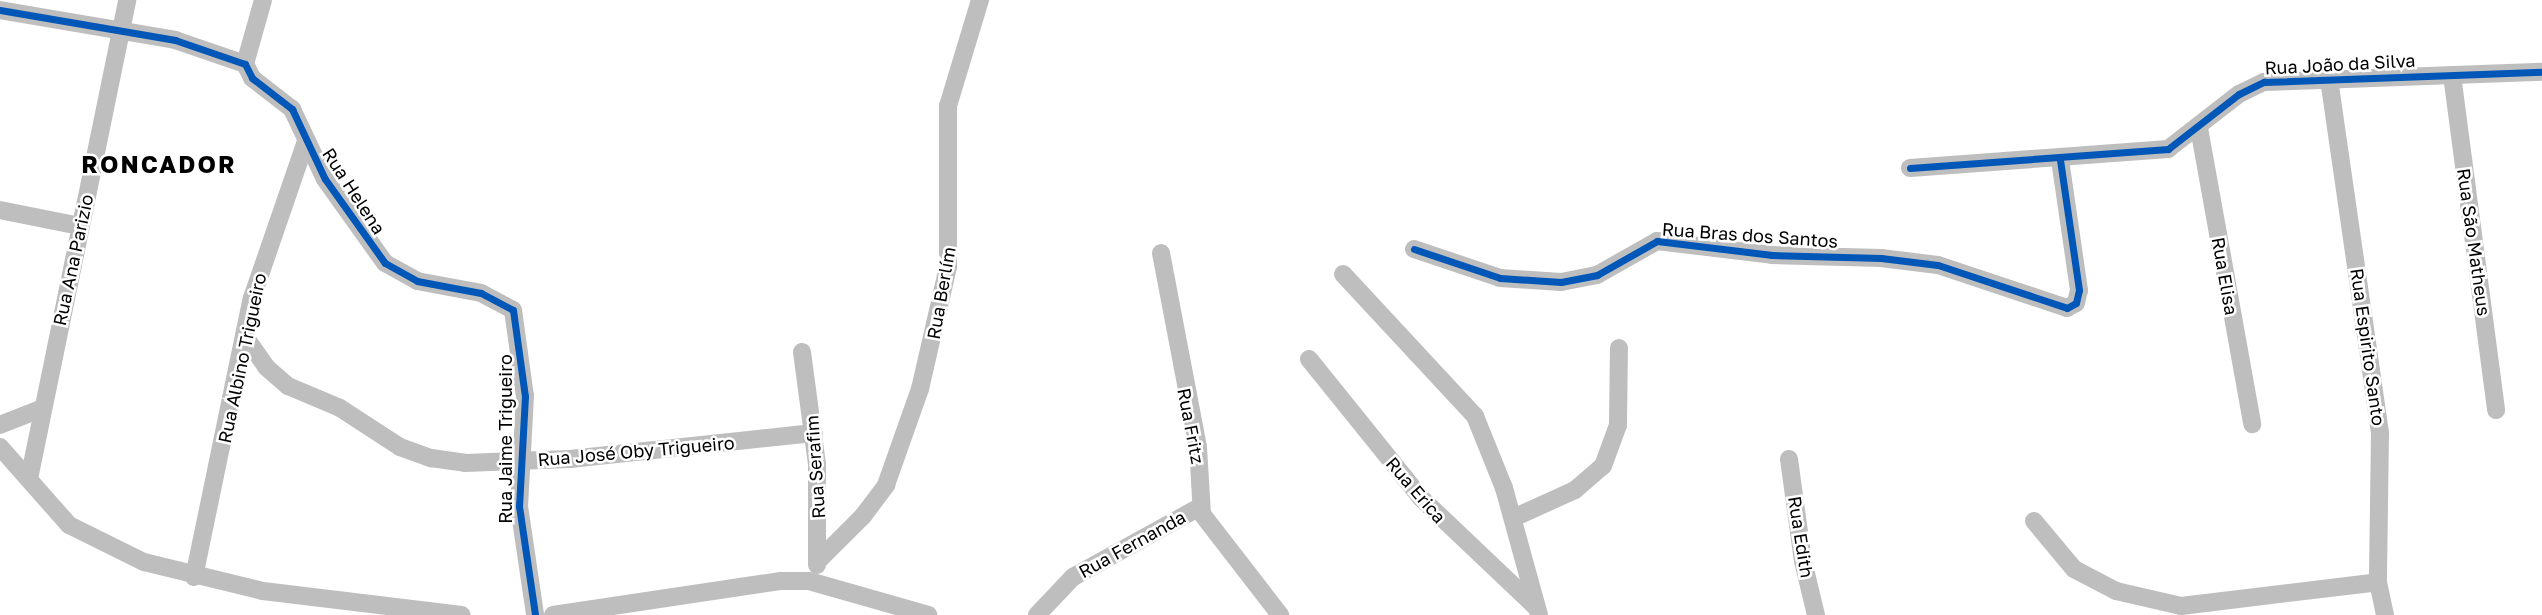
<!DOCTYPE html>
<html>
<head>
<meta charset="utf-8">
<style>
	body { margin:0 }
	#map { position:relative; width:2542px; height:615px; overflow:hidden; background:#fff; font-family:"Golos Text",sans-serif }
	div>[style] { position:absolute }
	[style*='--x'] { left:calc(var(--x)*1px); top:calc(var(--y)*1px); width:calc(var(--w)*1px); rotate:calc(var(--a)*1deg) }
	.minor>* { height:18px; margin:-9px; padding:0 9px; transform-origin:9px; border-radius:9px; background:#bebebe }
	.cycleway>* { height:7px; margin:-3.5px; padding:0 3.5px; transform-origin:3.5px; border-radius:3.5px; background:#0057b8 }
	span { translate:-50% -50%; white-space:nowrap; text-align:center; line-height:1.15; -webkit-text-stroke:5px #fff; paint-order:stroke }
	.street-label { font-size:18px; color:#000 }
	.district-label { font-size:24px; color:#000; font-weight:700; letter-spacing:2px }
</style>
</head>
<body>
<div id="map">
	<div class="minor">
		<div style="--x:0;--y:10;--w:178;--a:9.7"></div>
		<div style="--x:175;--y:40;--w:74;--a:18.9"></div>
		<div style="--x:245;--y:64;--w:16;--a:63"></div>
		<div style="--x:252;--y:78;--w:51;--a:37.8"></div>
		<div style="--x:292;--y:109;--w:77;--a:64.8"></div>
		<div style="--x:325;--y:179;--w:103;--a:54.5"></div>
		<div style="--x:385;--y:263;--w:37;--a:29"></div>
		<div style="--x:417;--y:281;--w:65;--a:10.6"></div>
		<div style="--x:481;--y:293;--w:36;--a:28"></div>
		<div style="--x:513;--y:310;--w:87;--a:82.1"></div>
		<div style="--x:525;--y:396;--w:110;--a:93.1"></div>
		<div style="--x:519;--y:506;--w:110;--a:81.6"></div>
		<div style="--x:245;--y:64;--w:66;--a:-74.3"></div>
		<div style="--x:2452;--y:75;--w:338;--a:82.5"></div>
		<div style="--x:2329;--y:79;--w:358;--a:81.8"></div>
		<div style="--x:2380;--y:433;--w:149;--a:90.8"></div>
		<div style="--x:2378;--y:582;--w:34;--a:78"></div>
		<div style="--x:2199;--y:128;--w:301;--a:79.8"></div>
		<div style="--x:1910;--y:168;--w:259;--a:-4.2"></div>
		<div style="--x:2168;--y:149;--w:90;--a:-37.8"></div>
		<div style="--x:2239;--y:94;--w:28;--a:-26"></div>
		<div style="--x:2264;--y:82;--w:278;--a:-2.1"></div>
		<div style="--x:0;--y:210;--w:82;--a:11.3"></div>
		<div style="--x:1414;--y:249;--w:91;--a:18.6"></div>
		<div style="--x:1500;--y:278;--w:61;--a:3.8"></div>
		<div style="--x:1561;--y:282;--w:37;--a:-11"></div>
		<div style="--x:1597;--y:275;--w:69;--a:-29.5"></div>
		<div style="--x:1657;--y:241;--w:116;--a:6.9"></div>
		<div style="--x:1772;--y:255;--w:109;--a:1.6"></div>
		<div style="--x:1881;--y:258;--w:57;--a:7"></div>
		<div style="--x:1938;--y:265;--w:136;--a:18.4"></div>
		<div style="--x:2067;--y:308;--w:10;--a:-29"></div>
		<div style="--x:2076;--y:303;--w:13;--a:-77"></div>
		<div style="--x:2079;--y:290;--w:131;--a:-98.3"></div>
		<div style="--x:1161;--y:253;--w:197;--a:79.2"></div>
		<div style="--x:1198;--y:447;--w:67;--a:86.6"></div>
		<div style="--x:1202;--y:514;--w:128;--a:52.3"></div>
		<div style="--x:1343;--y:274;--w:194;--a:47.1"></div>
		<div style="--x:1475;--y:416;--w:78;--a:68.1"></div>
		<div style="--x:1504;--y:488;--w:132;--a:74.6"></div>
		<div style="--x:246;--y:338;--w:35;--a:55"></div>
		<div style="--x:266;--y:367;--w:29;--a:41"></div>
		<div style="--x:288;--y:386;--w:56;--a:22.9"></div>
		<div style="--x:340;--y:408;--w:72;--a:33"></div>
		<div style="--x:400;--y:447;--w:33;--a:20"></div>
		<div style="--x:431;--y:458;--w:34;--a:8"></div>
		<div style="--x:465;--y:463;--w:105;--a:-2.2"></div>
		<div style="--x:570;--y:459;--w:245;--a:-6.1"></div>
		<div style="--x:802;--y:352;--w:113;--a:82.4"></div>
		<div style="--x:817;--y:464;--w:101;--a:90"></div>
		<div style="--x:1309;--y:359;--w:179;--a:51.1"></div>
		<div style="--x:1421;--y:498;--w:160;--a:43.5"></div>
		<div style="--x:0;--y:425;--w:46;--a:-21.6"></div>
		<div style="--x:0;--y:447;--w:104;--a:48.5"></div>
		<div style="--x:69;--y:525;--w:84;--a:26.3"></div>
		<div style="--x:144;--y:562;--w:122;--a:13.7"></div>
		<div style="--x:263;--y:591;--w:200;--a:6.9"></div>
		<div style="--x:1789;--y:459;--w:103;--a:82.2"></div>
		<div style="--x:1803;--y:561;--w:56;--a:76.5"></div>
		<div style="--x:29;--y:479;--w:489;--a:-78.4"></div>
		<div style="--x:1513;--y:518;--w:68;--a:-24.3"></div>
		<div style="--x:1575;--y:490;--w:37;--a:-41"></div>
		<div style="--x:1603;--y:466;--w:44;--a:-69.9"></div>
		<div style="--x:1618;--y:425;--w:77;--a:-89.3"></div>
		<div style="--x:2034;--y:521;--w:62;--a:50.2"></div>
		<div style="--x:2074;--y:569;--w:47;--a:27.6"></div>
		<div style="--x:2116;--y:591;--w:67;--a:13"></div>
		<div style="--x:2181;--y:606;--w:198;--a:-6.9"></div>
		<div style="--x:820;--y:559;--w:61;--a:-45"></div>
		<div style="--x:863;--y:516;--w:39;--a:-53"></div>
		<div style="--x:886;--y:485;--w:102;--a:-70.5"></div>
		<div style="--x:920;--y:389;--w:125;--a:-77.1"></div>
		<div style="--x:948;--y:267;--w:161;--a:-90"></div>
		<div style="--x:948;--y:106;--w:111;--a:-73.2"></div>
		<div style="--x:194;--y:577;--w:285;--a:-78.3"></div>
		<div style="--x:252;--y:298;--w:163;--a:-71"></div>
		<div style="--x:553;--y:615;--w:231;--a:-8.5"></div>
		<div style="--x:781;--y:581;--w:28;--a:0"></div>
		<div style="--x:809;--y:581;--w:124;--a:15.9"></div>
		<div style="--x:1037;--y:615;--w:52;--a:-46.5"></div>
		<div style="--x:1073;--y:577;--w:145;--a:-28.9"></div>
	</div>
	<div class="cycleway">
		<div style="--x:0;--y:10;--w:178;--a:9.7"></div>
		<div style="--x:175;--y:40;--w:74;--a:18.9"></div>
		<div style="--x:245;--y:64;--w:16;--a:63"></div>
		<div style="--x:252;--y:78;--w:51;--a:37.8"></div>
		<div style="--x:292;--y:109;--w:77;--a:64.8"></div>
		<div style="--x:325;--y:179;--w:103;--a:54.5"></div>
		<div style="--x:385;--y:263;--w:37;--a:29"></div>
		<div style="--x:417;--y:281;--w:65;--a:10.6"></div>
		<div style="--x:481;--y:293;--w:36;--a:28"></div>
		<div style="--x:513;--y:310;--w:87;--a:82.1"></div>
		<div style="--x:525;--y:396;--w:110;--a:93.1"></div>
		<div style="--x:519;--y:506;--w:110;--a:81.6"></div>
		<div style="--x:1910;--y:168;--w:259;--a:-4.2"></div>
		<div style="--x:2168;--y:149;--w:90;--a:-37.8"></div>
		<div style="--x:2239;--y:94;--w:28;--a:-26"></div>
		<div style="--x:2264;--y:82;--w:278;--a:-2.1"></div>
		<div style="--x:1414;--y:249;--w:91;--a:18.6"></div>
		<div style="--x:1500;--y:278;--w:61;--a:3.8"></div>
		<div style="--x:1561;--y:282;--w:37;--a:-11"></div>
		<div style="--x:1597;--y:275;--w:69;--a:-29.5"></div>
		<div style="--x:1657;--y:241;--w:116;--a:6.9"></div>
		<div style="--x:1772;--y:255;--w:109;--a:1.6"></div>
		<div style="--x:1881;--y:258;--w:57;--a:7"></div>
		<div style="--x:1938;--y:265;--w:136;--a:18.4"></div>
		<div style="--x:2067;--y:308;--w:10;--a:-29"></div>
		<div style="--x:2076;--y:303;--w:13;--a:-77"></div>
		<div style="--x:2079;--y:290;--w:131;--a:-98.3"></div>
	</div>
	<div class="street-label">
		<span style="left:2340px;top:64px;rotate:-3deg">Rua João da Silva</span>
		<span style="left:354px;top:191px;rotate:57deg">Rua Helena</span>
		<span style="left:1750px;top:235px;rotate:4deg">Rua Bras dos Santos</span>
		<span style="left:2474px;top:242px;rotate:82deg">Rua São Matheus</span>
		<span style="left:73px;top:260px;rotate:-78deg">Rua Ana Parizio</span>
		<span style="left:2225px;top:276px;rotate:80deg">Rua Elisa</span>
		<span style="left:941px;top:293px;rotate:-80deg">Rua Berlím</span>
		<span style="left:2368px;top:347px;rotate:82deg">Rua Espirito Santo</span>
		<span style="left:242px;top:358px;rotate:-78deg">Rua Albino Trigueiro</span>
		<span style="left:1191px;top:426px;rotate:79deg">Rua Fritz</span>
		<span style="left:505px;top:439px;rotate:-90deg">Rua Jaime Trigueiro</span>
		<span style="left:636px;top:451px;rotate:-5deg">Rua José Oby Trigueiro</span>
		<span style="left:815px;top:467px;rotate:-94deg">Rua Serafim</span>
		<span style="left:1416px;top:490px;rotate:49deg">Rua Erica</span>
		<span style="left:1801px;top:537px;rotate:81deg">Rua Edith</span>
		<span style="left:1132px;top:544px;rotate:-29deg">Rua Fernanda</span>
	</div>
	<div class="district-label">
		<span style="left:159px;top:164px">RONCADOR</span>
	</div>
</div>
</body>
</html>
